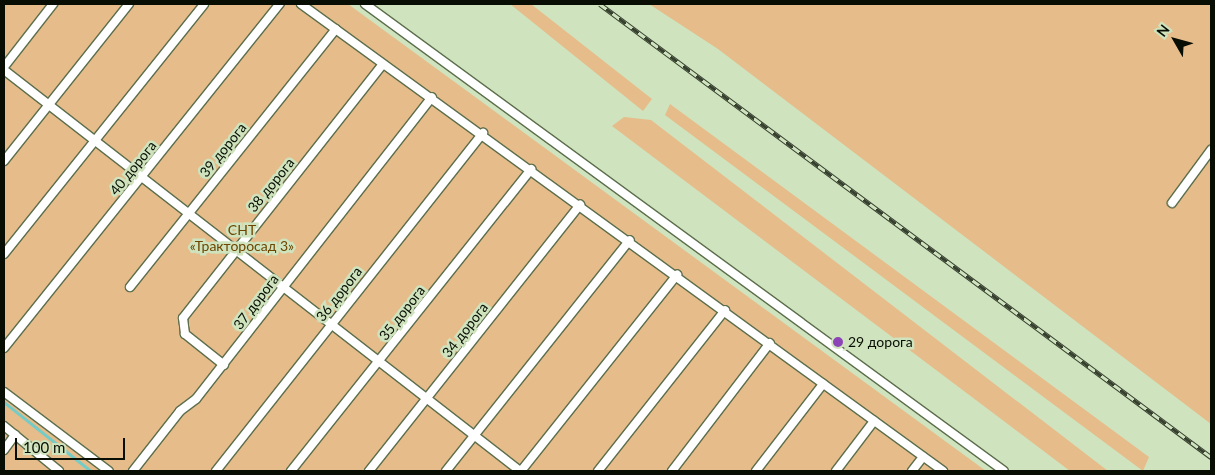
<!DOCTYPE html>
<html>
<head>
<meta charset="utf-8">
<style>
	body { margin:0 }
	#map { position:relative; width:1215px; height:475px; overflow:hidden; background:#cfe4be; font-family:Lato,sans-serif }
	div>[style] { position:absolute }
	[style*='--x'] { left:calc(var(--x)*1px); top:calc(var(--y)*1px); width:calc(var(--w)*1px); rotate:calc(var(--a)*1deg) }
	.green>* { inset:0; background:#e6bc8a }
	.stream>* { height:2.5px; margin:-1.25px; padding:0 1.25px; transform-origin:1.25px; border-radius:1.25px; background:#75ccc7 }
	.roads { filter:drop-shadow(1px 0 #5c6e4c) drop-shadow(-1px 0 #5c6e4c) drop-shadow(0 1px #5c6e4c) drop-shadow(0 -1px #5c6e4c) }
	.street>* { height:8px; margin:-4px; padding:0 4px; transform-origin:4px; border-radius:4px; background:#fff }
	.rail>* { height:4.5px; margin-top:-2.25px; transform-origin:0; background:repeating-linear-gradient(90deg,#cfe4be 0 8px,#37402f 0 16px); box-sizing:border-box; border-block:1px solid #37402f }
	.dots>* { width:14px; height:14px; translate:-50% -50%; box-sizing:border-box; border:2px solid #cfe4be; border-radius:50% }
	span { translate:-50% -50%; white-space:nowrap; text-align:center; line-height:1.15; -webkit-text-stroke:5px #cfe4be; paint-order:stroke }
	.street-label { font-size:14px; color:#080e03 }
	.park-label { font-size:14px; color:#6e4501 }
	.poi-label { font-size:14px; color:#080e03 }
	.left { translate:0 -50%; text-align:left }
	.frame { position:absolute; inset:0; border:5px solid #080e03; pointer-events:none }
	.north { position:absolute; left:1150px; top:15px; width:50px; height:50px; -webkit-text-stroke:4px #cfe4be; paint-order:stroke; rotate:308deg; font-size:14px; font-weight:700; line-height:20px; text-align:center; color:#080e03 }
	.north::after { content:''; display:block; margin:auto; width:18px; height:22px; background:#080e03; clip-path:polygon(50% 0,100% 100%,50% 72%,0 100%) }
	.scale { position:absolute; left:15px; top:438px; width:110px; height:22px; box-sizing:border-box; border:2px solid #080e03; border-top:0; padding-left:6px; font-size:15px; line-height:18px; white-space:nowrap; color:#080e03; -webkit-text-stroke:4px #cfe4be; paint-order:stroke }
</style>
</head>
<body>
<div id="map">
	<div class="green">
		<div style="clip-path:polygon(4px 4px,348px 4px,986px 471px,4px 471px)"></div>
		<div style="clip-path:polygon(510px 4px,531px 4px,652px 99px,643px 111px)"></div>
		<div style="clip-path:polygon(649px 4px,1211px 4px,1211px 424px,718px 49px)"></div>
		<div style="clip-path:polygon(670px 104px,1149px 457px,1143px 471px,665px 115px)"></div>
		<div style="clip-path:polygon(624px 117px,651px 120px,1108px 471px,1070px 471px,612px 126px)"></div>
	</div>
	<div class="stream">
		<div style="--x:4;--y:402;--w:111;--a:38.4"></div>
	</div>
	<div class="roads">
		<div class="street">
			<div style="--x:301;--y:4;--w:794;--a:36.03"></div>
			<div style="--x:365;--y:4;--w:791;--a:36.16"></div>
			<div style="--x:4;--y:67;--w:80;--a:-52.1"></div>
			<div style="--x:4;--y:70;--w:653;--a:37.85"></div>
			<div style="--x:4;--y:161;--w:201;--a:-51.5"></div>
			<div style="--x:1172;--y:203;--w:66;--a:-53.7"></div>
			<div style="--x:4;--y:254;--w:320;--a:-51.3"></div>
			<div style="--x:130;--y:287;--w:330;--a:-51.4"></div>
			<div style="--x:4;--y:348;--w:441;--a:-51.3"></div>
			<div style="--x:224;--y:365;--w:50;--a:-141.5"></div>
			<div style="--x:185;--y:334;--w:16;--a:-97"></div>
			<div style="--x:183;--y:318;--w:323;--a:-51.8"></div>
			<div style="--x:4;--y:392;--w:131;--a:37"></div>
			<div style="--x:4;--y:426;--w:71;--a:39.3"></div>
			<div style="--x:4;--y:450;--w:19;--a:-54"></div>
			<div style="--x:133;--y:471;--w:76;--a:-51.9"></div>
			<div style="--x:180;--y:411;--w:20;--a:-37"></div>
			<div style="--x:196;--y:399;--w:383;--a:-52"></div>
			<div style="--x:216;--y:471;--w:431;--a:-51.7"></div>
			<div style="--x:291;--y:471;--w:386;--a:-51.5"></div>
			<div style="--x:369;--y:471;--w:340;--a:-51.6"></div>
			<div style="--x:446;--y:471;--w:295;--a:-51.5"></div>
			<div style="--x:521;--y:471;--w:251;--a:-51.5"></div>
			<div style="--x:598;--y:471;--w:205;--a:-51.7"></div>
			<div style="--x:672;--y:471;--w:161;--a:-52.6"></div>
			<div style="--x:756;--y:471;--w:110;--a:-52.4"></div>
			<div style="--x:836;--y:471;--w:63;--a:-52.8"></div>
			<div style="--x:912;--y:471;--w:18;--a:-52"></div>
		</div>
	</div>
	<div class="rail">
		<div style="--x:600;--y:4;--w:761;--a:36.55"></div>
	</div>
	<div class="dots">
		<div style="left:838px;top:342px;background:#8d44b6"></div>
	</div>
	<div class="street-label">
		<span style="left:223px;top:150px;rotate:-51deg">39 дорога</span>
		<span style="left:133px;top:168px;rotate:-51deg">40 дорога</span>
		<span style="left:271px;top:185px;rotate:-51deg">38 дорога</span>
		<span style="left:339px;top:294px;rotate:-52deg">36 дорога</span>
		<span style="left:256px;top:302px;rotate:-53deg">37 дорога</span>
		<span style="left:402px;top:313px;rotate:-52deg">35 дорога</span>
		<span style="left:465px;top:330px;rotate:-52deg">34 дорога</span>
	</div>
	<div class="park-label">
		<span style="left:242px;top:238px">СНТ<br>«Тракторосад 3»</span>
	</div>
	<div class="poi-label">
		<span class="left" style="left:848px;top:342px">29 дорога</span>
	</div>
	<div class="frame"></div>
	<div class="north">N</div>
	<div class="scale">100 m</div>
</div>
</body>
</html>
